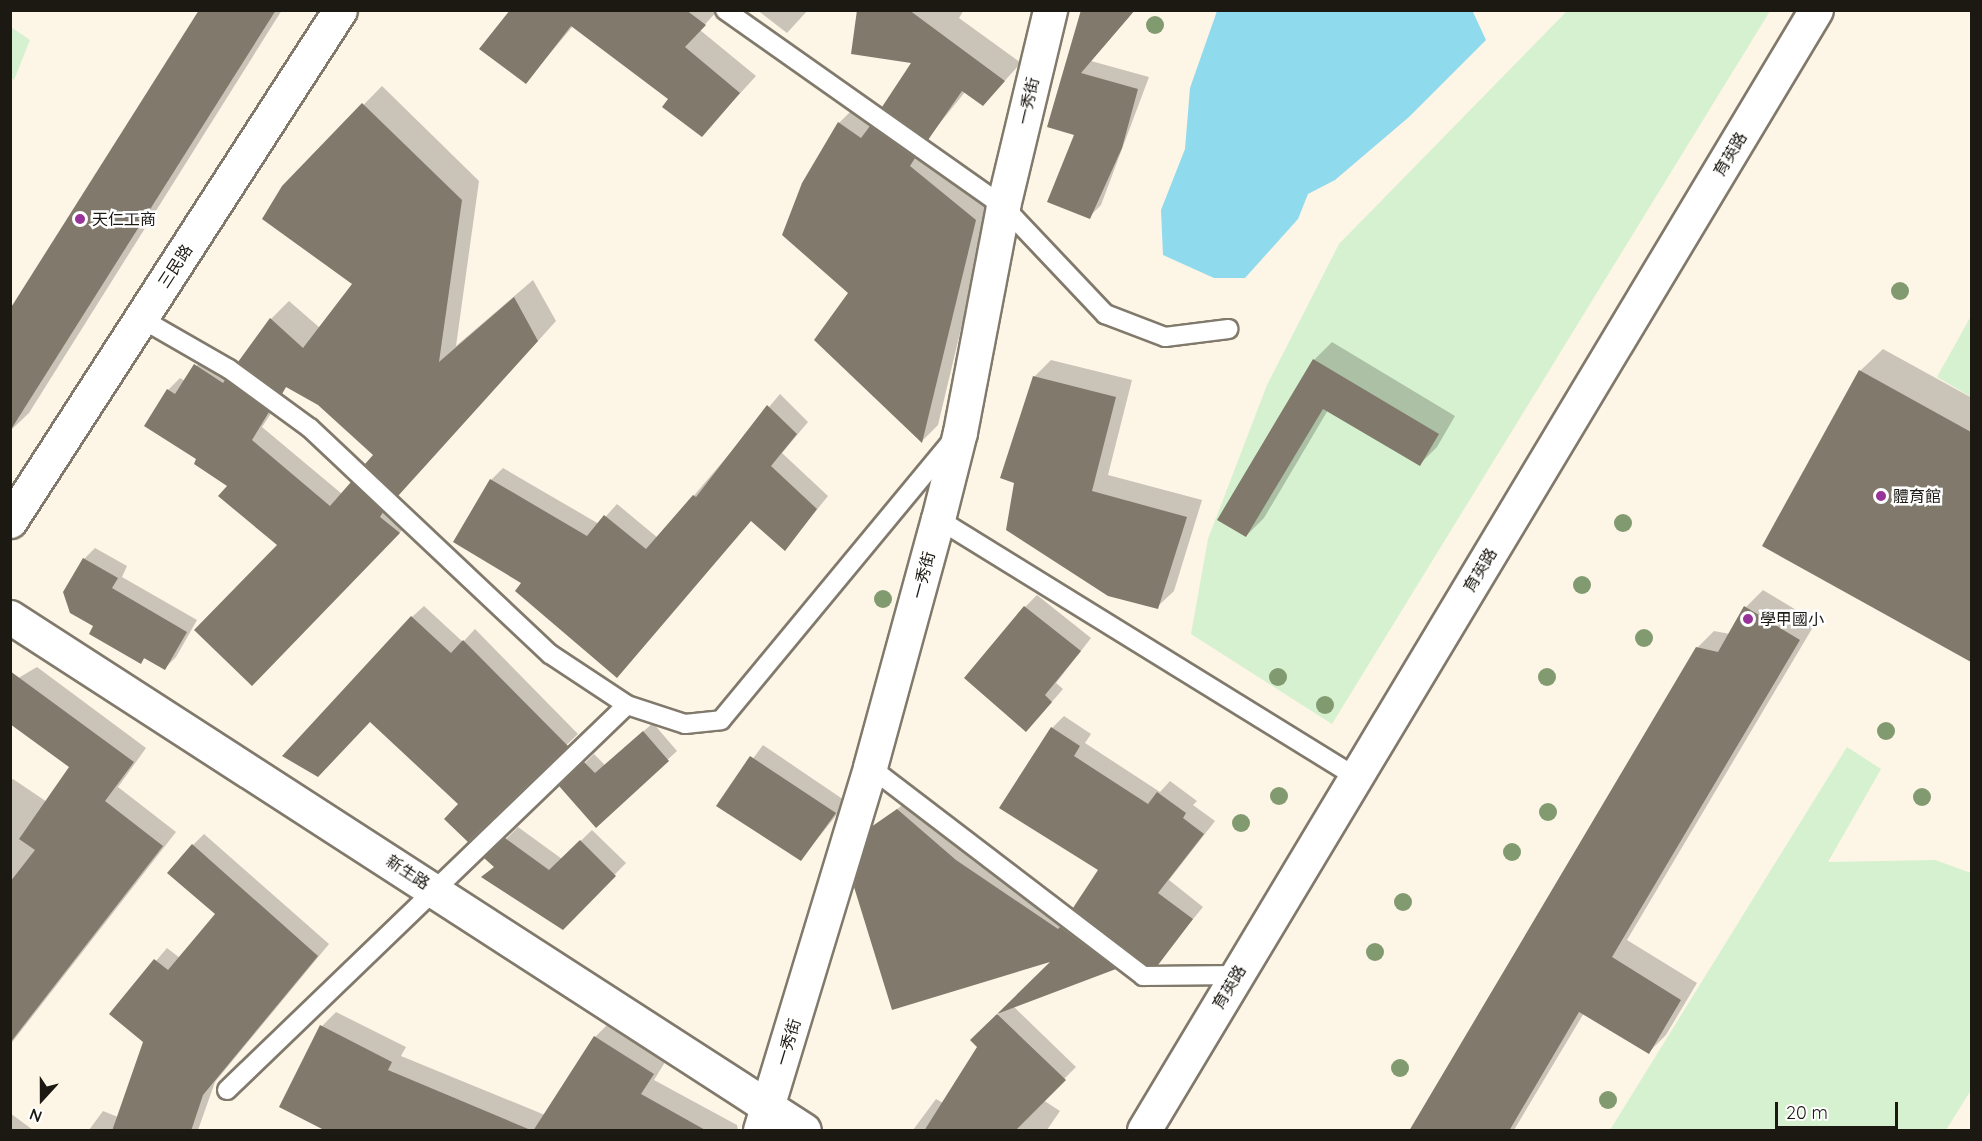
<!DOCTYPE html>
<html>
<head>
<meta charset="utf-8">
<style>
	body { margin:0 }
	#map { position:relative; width:1982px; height:1141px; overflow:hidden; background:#fdf5e6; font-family:Quicksand,"Noto Sans TC",sans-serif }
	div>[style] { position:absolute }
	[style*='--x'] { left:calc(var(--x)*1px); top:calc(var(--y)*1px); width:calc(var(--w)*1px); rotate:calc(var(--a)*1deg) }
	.green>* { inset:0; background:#d6f1cf }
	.water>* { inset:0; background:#90daed }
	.shadow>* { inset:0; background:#0003 }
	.building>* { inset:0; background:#817a6c }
	.roads { filter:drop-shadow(2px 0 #817a6c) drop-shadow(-2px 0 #817a6c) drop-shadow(0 2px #817a6c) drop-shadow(0 -2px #817a6c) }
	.service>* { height:18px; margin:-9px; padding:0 9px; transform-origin:9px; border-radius:9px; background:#fff }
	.minor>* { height:33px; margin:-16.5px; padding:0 16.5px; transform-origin:16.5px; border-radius:16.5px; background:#fff }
	.trees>* { width:18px; height:18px; margin:-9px; border-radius:50%; background:#829a6f }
	.dots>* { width:16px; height:16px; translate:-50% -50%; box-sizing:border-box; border:3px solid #fff; border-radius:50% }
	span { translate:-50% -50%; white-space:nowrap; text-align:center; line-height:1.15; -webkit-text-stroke:5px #fff; paint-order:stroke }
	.street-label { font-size:16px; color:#1c1913 }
	.poi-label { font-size:16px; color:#1c1913 }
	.left { translate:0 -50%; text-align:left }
	.frame { position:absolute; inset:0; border:12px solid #1c1913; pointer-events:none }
	.north { position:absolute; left:12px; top:1069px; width:60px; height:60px; -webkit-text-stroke:4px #fff; paint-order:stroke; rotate:201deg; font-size:16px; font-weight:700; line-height:24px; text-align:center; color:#1c1913 }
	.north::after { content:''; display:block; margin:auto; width:21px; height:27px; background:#1c1913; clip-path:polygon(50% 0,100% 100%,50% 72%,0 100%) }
	.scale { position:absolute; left:1775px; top:1102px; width:123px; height:27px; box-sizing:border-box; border:3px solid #1c1913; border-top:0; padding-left:8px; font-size:18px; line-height:21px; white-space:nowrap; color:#1c1913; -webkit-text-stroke:4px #fff; paint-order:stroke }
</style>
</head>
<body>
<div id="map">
	<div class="green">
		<div style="clip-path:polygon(1567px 11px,1770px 11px,1332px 724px,1191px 634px,1208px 539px,1267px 385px,1339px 244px)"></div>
		<div style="clip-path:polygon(11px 27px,30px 40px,14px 80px,11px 78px)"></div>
		<div style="clip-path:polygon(1971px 316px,1971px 397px,1937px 377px)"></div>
		<div style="clip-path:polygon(1847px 747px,1881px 769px,1828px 862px,1935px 860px,1971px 873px,1971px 1090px,1946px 1130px,1610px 1130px)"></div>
	</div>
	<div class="water">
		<div style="clip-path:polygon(1472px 10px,1486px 40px,1409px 117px,1335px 180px,1308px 194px,1298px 219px,1245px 278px,1214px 278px,1163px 255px,1161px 210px,1185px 149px,1190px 88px,1217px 11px)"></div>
	</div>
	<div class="shadow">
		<div style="clip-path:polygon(201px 10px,282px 10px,29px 413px,10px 431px,10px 312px)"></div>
		<div style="clip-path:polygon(512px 10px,718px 10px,700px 30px,756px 76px,702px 135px,670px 99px,573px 26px,526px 82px)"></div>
		<div style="clip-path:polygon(757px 10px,808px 10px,787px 33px)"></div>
		<div style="clip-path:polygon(859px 10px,964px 10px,959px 18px,1021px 63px,999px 87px,965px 92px,927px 139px,930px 142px,924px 150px,991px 203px,938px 425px,922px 441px,850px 293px,803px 183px,839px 123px,855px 107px,875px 122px,888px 109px,914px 62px)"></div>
		<div style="clip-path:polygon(1083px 10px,1135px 10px,1091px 61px,1149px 77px,1101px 205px,1089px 217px,1076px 134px)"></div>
		<div style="clip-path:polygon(382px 86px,479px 181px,456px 346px,533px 280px,556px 321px,416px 476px,319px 404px,287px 386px,282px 392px,271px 319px,289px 301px,320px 328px,354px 284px,283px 187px)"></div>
		<div style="clip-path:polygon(1332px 342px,1455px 416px,1437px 447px,1419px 465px,1328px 410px,1264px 518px,1246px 536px,1219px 519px,1314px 360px)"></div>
		<div style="clip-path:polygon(1883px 349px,1972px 398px,1972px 660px,1764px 546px,1860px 371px)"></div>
		<div style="clip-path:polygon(207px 353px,280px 400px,262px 427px,342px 494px,363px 471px,411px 521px,252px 684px,279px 545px,229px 485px,199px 459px,146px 426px,168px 390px,180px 378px,185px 381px)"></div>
		<div style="clip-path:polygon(1051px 360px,1132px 380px,1108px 475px,1202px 500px,1174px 591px,1157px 607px,1108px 595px,1034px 377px)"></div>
		<div style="clip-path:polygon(780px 394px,808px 422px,782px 453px,828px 496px,785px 549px,752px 520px,524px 583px,491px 480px,503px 468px,599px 524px,617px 504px,658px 538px)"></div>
		<div style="clip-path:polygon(95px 548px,127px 566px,122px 577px,197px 620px,176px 657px,165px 668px,146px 657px,141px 662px,95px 626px,84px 559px)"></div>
		<div style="clip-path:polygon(1763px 590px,1816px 622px,1627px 940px,1697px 983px,1666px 1035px,1649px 1052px,1584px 1013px,1514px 1130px,1411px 1130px,1697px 648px,1714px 631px,1730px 634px,1746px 607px)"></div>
		<div style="clip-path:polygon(1037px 595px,1091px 638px,1056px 683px,1063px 689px,1038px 718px,1025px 607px)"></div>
		<div style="clip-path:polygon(424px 606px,463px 642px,475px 629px,578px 734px,468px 840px,412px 617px)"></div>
		<div style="clip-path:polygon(37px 667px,146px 748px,118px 787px,176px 832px,10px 1045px,10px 781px,13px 779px,47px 802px,72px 766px,10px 683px)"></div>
		<div style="clip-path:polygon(1064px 716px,1091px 734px,1085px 743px,1160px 792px,1170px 781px,1197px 801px,1193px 805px,1215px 821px,1169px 880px,1203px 907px,1157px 963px,1100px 870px,1052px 728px)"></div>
		<div style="clip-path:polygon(653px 723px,677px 751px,596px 826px,561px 786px,594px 754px,605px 765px)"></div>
		<div style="clip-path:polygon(763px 745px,847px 802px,801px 859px,718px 806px)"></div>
		<div style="clip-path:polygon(910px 799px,1126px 957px,1115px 968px,1013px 1006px,1076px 1067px,1043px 1100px,1060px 1111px,1047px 1130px,913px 1130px,936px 1099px,943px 1103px,979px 1047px,972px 1040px,1055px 959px,873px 828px)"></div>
		<div style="clip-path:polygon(518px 827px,562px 859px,592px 830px,626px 863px,563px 928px,484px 877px,495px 866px,487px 858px)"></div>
		<div style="clip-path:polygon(204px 834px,329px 944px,215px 1082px,198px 1130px,89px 1130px,103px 1111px,118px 1117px,145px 1041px,111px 1014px,167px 948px,180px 958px,218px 914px,193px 845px)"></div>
		<div style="clip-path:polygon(336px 1012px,406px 1047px,401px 1056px,545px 1115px,595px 1037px,609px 1023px,667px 1059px,654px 1080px,737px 1125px,738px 1130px,329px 1130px,322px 1026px)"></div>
		<div style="clip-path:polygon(10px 1113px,33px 1130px,10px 1130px)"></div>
	</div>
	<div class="building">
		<div style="clip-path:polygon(199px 10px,276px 10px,10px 431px,10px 309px)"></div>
		<div style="clip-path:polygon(510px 10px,686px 10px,706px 25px,685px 47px,740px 93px,702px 137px,662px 107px,668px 99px,571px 26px,526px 84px,479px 49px)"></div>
		<div style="clip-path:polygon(857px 10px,909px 10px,1005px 81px,983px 106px,962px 91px,928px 140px,882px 107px,911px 63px,851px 54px)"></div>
		<div style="clip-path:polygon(1081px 10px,1135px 10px,1081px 73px,1138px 89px,1122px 148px,1090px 219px,1047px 202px,1074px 135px,1047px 127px)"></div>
		<div style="clip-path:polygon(362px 103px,462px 200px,439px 362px,514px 297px,538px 341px,398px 496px,365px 464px,373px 455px,318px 405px,286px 387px,282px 394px,238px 362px,270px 318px,303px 348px,352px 284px,262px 219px,282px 186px)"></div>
		<div style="clip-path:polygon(838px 122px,861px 138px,870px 126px,915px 158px,910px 166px,976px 220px,922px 443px,814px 340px,848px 293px,782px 235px,802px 183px)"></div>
		<div style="clip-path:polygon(1313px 359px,1439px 434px,1420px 466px,1323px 409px,1246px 537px,1217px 520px)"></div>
		<div style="clip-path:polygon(194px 364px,223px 383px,225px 380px,269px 412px,252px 440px,330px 506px,351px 482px,383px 512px,380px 517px,400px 533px,252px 686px,194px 630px,277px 545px,218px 496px,227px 486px,194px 464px,196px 459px,144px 426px,167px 389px,175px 394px)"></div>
		<div style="clip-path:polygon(1859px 370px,1971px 432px,1971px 662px,1762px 546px)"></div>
		<div style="clip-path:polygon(1033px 376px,1116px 397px,1092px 491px,1187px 517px,1158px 609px,1108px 596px,1006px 530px,1014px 483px,1000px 478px)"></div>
		<div style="clip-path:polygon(767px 405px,797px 434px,771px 466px,817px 509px,785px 551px,751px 521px,617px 678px,515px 591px,521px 583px,453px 542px,490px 479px,587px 536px,604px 515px,646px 549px,693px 495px,696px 497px)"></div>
		<div style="clip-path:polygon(83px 558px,118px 578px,112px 588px,187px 632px,165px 670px,144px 658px,141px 664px,89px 634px,93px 626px,70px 613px,63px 592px)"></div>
		<div style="clip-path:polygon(1024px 606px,1081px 651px,1045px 695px,1052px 702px,1026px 732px,964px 678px)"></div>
		<div style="clip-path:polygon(1744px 606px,1800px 640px,1612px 957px,1681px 1000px,1649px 1054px,1579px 1012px,1509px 1131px,1409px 1131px,1696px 647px,1718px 652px)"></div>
		<div style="clip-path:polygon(411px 616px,451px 653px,463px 640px,568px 746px,468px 842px,444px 819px,458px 804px,370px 722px,318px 777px,282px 756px)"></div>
		<div style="clip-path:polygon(10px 671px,134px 762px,105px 801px,163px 846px,10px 1043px,10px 882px,35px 850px,19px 839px,69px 767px,10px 724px)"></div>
		<div style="clip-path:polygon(1051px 727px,1080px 746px,1074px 756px,1148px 804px,1157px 792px,1186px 813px,1183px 818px,1204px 834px,1158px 893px,1193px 919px,1158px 965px,1147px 965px,1073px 908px,1098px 870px,999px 808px)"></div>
		<div style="clip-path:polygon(643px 731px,669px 761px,596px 828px,559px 786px,584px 762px,595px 773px)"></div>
		<div style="clip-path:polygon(750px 756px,836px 813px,801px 861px,716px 806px)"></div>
		<div style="clip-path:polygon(897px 809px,956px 860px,1058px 929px,1060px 927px,1116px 969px,997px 1014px,1050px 962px,892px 1010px,854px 887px,871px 827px)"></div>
		<div style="clip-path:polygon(505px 838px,549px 870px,580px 840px,616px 876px,563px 930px,481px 877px,494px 867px,484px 858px)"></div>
		<div style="clip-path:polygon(192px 844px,318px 956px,203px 1095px,191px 1131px,112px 1131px,143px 1042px,109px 1014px,154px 959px,168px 970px,215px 914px,167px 873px)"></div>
		<div style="clip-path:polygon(997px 1014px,1066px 1080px,1015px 1131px,924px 1131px,977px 1047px,970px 1040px)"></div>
		<div style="clip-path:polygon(320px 1025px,392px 1062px,388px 1070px,533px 1131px,326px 1131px,279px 1107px)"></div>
		<div style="clip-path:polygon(594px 1036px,654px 1074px,641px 1094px,707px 1131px,533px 1131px)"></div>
	</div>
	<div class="roads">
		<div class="service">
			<div style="--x:725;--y:10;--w:340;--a:35.2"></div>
			<div style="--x:1003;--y:206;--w:149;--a:46.6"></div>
			<div style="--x:1105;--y:314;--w:64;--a:21"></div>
			<div style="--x:1165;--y:337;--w:64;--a:-7.2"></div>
			<div style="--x:142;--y:319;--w:100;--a:29.9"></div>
			<div style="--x:229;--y:369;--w:100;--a:36.1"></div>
			<div style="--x:310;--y:428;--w:330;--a:43.3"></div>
			<div style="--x:550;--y:654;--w:92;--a:33.5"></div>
			<div style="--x:627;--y:705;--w:61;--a:18.1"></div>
			<div style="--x:685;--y:724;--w:36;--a:-6"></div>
			<div style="--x:721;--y:720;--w:361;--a:-50.4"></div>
			<div style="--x:938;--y:519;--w:490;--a:31.7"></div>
			<div style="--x:870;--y:767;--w:344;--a:37.4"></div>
			<div style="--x:1143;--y:976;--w:94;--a:-0.6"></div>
			<div style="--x:227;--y:1090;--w:555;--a:-43.91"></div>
		</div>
		<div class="minor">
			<div style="--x:10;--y:521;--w:608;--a:-57.15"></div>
			<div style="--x:10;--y:617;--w:945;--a:32.87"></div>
			<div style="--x:760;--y:1130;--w:379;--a:-73.1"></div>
			<div style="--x:870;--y:767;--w:257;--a:-74.7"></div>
			<div style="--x:938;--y:519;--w:90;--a:-75.8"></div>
			<div style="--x:960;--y:432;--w:230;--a:-79.2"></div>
			<div style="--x:1003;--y:206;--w:202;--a:-76.5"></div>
			<div style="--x:1144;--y:1130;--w:1306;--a:-59.04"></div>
		</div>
	</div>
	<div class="trees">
		<div style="left:1155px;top:25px"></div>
		<div style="left:1900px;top:291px"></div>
		<div style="left:1623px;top:523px"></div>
		<div style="left:1582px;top:585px"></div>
		<div style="left:883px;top:599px"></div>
		<div style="left:1644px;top:638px"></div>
		<div style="left:1278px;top:677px"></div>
		<div style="left:1547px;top:677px"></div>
		<div style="left:1325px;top:705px"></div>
		<div style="left:1886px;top:731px"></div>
		<div style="left:1279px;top:796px"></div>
		<div style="left:1922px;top:797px"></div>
		<div style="left:1548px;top:812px"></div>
		<div style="left:1241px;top:823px"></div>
		<div style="left:1512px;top:852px"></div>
		<div style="left:1403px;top:902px"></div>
		<div style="left:1375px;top:952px"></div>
		<div style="left:1400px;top:1068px"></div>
		<div style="left:1608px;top:1100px"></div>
	</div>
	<div class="dots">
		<div style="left:80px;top:219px;background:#973399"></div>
		<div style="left:1881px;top:496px;background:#973399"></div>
		<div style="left:1748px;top:619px;background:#973399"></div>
	</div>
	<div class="street-label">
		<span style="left:1028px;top:101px;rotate:-77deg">一秀街</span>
		<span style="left:1730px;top:154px;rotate:-59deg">育英路</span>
		<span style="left:175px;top:266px;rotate:-57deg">三民路</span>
		<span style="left:1480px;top:570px;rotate:-59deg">育英路</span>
		<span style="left:923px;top:575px;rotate:-75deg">一秀街</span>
		<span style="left:408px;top:872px;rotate:33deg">新生路</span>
		<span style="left:1229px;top:987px;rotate:-59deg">育英路</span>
		<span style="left:788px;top:1042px;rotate:-73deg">一秀街</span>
	</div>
	<div class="poi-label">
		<span class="left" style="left:92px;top:219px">天仁工商</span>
		<span class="left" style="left:1893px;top:496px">體育館</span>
		<span class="left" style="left:1760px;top:619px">學甲國小</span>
	</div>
	<div class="frame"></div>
	<div class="north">N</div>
	<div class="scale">20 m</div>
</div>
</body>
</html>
